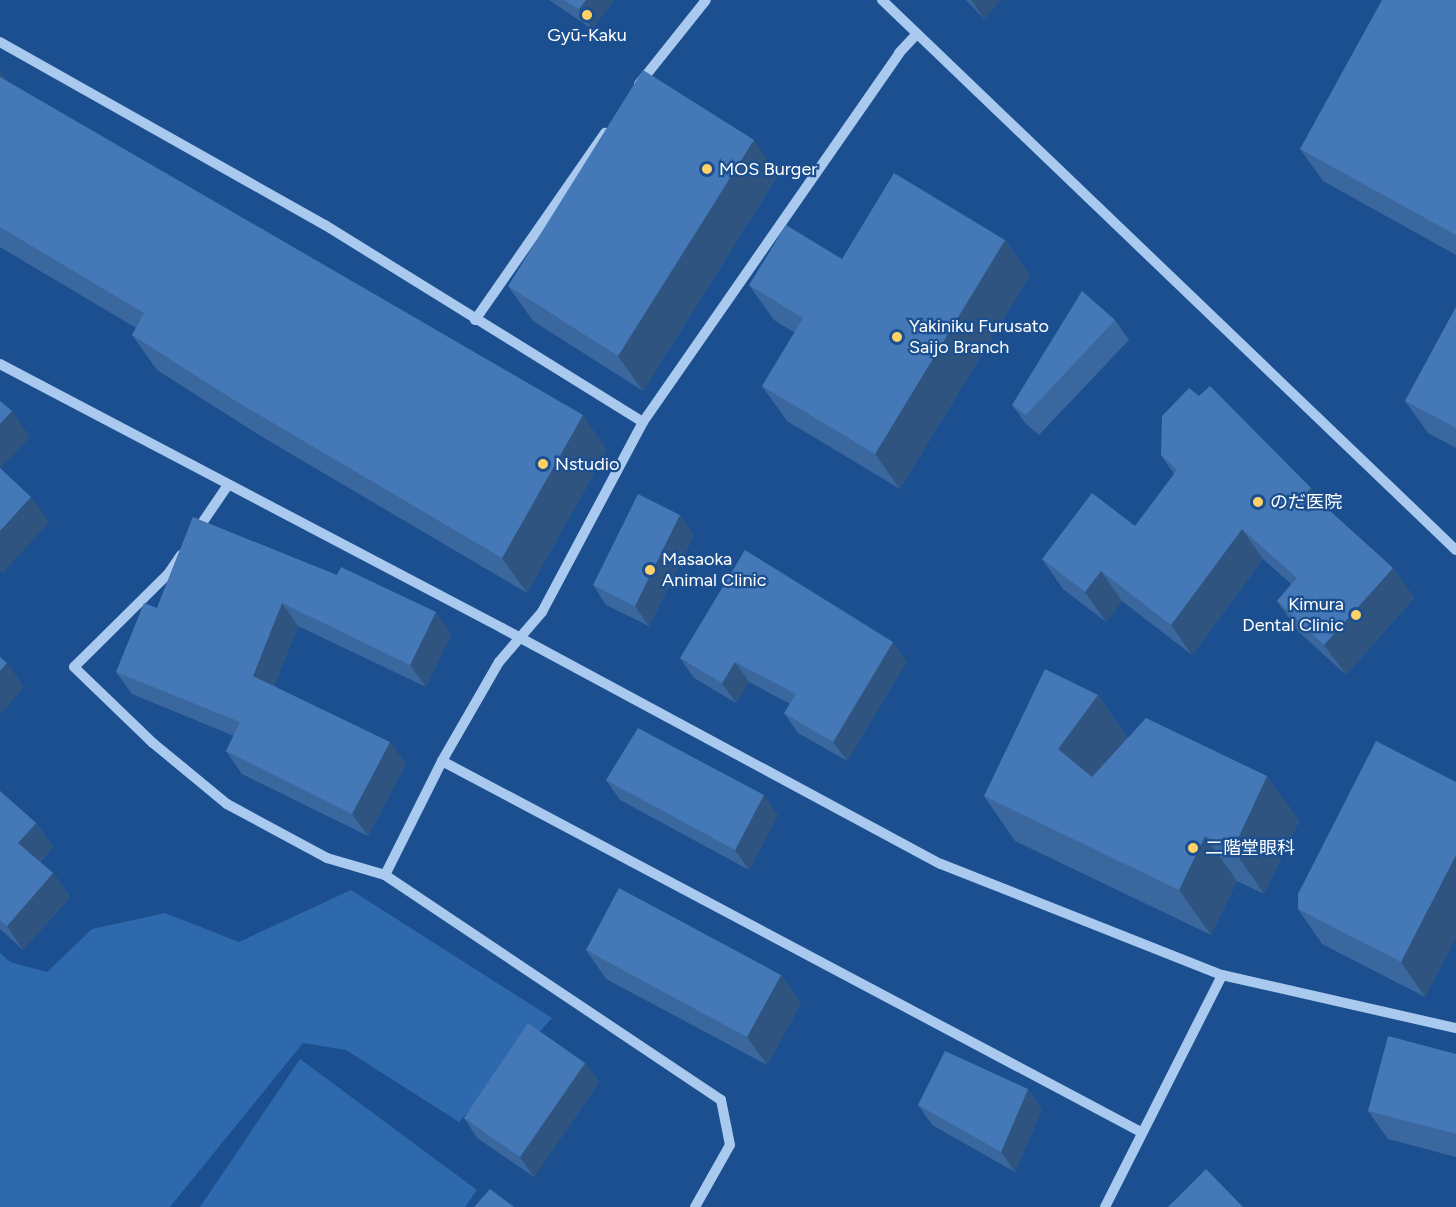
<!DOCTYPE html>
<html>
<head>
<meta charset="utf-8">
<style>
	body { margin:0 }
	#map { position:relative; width:1456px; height:1207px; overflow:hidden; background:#1b4f8f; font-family:Figtree,"Noto Sans JP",sans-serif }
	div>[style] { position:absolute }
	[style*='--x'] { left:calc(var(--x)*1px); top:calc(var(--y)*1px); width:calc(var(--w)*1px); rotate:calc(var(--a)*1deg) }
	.green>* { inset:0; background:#2e69ad }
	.minor>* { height:10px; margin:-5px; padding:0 5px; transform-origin:5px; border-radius:5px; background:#a9c9ee }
	.wall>* { inset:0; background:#3a679d }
	.shaded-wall>* { inset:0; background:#305480 }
	.building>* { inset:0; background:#4478b7 }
	.dots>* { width:16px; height:16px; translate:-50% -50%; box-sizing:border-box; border:3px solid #1b4f8f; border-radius:50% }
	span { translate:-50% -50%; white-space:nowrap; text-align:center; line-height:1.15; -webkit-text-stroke:4.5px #1b4f8f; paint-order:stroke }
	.poi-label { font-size:18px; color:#fff }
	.left { translate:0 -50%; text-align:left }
	.right { translate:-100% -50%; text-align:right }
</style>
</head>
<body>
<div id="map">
	<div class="green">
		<div style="clip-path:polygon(351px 890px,552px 1018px,459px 1122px,346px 1050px,303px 1043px,170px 1207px,0 1207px,0 953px,10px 962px,47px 972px,92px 929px,165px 913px,239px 942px)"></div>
		<div style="clip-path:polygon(300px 1059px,477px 1190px,465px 1207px,200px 1207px)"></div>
	</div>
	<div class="minor">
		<div style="--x:882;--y:0;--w:795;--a:43.78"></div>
		<div style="--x:0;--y:42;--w:373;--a:29.4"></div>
		<div style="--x:325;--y:225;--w:374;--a:31.8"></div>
		<div style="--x:639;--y:84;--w:107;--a:-51.4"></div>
		<div style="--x:475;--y:320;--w:228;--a:-55.2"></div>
		<div style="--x:0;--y:364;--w:567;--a:27.74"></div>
		<div style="--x:502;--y:628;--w:498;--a:28.3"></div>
		<div style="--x:941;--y:864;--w:302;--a:21.6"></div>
		<div style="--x:1222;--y:975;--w:240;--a:12.8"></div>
		<div style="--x:196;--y:532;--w:57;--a:-55.8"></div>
		<div style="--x:181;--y:555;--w:23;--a:124"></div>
		<div style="--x:168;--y:574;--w:132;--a:135.3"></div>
		<div style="--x:74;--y:667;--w:110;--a:43.9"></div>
		<div style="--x:153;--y:743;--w:96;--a:39.5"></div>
		<div style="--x:227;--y:804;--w:114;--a:28.4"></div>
		<div style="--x:327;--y:858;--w:60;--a:16.3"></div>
		<div style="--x:442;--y:761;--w:791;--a:27.96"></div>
		<div style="--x:695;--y:1207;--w:71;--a:-60.6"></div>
		<div style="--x:730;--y:1145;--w:46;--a:-101.3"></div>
		<div style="--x:721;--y:1100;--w:404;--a:-146.2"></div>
		<div style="--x:385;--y:875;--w:127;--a:-63.4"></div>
		<div style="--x:442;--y:761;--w:114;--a:-60.1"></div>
		<div style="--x:499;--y:662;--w:66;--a:-49.3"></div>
		<div style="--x:542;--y:612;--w:215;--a:-62"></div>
		<div style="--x:643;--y:422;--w:449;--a:-55.2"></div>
		<div style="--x:899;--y:53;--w:26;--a:-47"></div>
		<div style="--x:1105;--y:1207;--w:260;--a:-63.2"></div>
	</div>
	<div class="wall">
		<div style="clip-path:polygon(549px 0,614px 0,592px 29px)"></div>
		<div style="clip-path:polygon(966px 0,1000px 0,984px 19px)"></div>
		<div style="clip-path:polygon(1456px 0,1456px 255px,1323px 181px,1300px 149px)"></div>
		<div style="clip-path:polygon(0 71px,7px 81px,607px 450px,527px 593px,259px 435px,157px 370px,132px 335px,136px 328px,0 247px)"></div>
		<div style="clip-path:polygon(778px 175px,643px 391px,533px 321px,508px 286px)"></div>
		<div style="clip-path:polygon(1005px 240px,1030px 275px,900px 489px,787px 421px,762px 386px,795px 333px,774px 320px,749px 285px,842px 259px)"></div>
		<div style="clip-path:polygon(1456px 307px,1456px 448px,1428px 433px,1405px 401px)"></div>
		<div style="clip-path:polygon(1115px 320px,1129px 340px,1039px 435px,1026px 424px,1012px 405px)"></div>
		<div style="clip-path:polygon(1161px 455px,1321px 503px,1393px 568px,1414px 598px,1346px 675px,1298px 631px,1277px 601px,1291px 584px,1263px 559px,1192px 655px,1122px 601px,1106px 622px,1063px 589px,1042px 559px,1135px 526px,1174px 474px)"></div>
		<div style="clip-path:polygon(193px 517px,451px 634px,426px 687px,298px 626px,274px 686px,406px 764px,368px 836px,242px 774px,226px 751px,234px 736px,132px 694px,116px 672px,157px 608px)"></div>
		<div style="clip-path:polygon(694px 535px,649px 626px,606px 605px,593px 585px)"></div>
		<div style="clip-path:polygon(680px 658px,907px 661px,847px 761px,798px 733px,784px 713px,790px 704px,749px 682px,736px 703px,694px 678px)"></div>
		<div style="clip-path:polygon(1098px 695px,1128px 738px,1267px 776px,1299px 821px,1264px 894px,1237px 881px,1211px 935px,1015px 841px,984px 796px)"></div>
		<div style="clip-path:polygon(606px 780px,778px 815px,749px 870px,620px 800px)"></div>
		<div style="clip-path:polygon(1456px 782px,1456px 937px,1425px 997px,1322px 944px,1298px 909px)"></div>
		<div style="clip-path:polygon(0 791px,36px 823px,53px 847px,40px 862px,53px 873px,70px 897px,23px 950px,0 929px)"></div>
		<div style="clip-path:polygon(586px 950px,781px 975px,801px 1003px,767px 1065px,606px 979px)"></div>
		<div style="clip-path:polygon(1456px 1054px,1456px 1157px,1388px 1139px,1368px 1111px)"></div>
		<div style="clip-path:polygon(585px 1063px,599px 1082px,534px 1177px,477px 1138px,464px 1118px)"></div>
		<div style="clip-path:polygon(1028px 1089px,1042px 1109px,1015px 1172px,932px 1125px,918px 1105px)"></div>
	</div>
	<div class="shaded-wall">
		<div style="clip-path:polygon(586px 0,614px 0,592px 29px,579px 9px)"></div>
		<div style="clip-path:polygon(971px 0,1000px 0,984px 19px)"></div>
		<div style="clip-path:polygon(0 71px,13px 90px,0 92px)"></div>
		<div style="clip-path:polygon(754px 140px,778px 175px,643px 391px,618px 356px)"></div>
		<div style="clip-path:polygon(1005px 240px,1030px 275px,900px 489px,875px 454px)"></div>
		<div style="clip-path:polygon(12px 411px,30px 437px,0 469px,0 424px)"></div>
		<div style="clip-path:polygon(583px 415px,607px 450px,527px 593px,502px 558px)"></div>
		<div style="clip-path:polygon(1311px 488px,1332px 518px,1308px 491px)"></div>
		<div style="clip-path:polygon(31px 497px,49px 522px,2px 574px,0 571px,0 531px)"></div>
		<div style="clip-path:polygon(680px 515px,694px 535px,649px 626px,635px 606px)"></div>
		<div style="clip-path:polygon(1242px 529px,1263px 559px,1192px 655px,1171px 625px)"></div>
		<div style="clip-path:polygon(1393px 568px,1414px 598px,1346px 675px,1324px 645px)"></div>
		<div style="clip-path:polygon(1101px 571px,1122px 601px,1106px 622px,1085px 592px)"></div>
		<div style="clip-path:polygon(282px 603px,298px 626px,269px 699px,253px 676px)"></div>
		<div style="clip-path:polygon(436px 612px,451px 634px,426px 687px,410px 665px)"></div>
		<div style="clip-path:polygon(893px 642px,907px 661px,847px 761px,833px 742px)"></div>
		<div style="clip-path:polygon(735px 662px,749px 682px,736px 703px,722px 683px)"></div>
		<div style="clip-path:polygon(7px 663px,24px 687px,0 715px,0 671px)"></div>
		<div style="clip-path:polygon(1098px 695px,1129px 740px,1089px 794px,1058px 749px)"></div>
		<div style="clip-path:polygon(390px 742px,406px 764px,368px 836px,352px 814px)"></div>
		<div style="clip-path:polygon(1267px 776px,1299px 821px,1264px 894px,1233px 849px)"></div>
		<div style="clip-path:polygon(764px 795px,778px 815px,749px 870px,735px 850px)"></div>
		<div style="clip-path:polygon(36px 823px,53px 847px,35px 867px,18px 843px)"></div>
		<div style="clip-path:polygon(1205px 836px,1237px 881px,1211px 935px,1179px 890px)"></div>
		<div style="clip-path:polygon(1456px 855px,1456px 937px,1425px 997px,1401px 962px)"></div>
		<div style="clip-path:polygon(53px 873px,70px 897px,23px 950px,7px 926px)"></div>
		<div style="clip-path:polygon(781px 975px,801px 1003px,767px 1065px,747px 1037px)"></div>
		<div style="clip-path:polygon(585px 1063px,599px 1082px,534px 1177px,520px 1157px)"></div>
		<div style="clip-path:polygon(1028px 1089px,1042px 1109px,1015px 1172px,1001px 1152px)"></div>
	</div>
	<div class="building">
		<div style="clip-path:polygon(564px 0,586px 0,579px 9px)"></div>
		<div style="clip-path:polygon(1382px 0,1456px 0,1456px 235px,1300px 149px)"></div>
		<div style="clip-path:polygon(643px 70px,754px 140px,618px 356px,508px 286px)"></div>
		<div style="clip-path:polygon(0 77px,583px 415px,502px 558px,234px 400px,132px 335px,144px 313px,0 227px)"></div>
		<div style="clip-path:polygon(894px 173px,1005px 240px,875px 454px,762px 386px,803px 318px,749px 285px,786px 225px,842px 259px)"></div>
		<div style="clip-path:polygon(1082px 291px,1115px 320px,1026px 415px,1012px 405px)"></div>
		<div style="clip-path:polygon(1456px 307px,1456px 428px,1405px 401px)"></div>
		<div style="clip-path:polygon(1210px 386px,1311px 488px,1308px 491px,1393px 568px,1324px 645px,1277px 601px,1297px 578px,1242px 529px,1171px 625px,1101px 571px,1085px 592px,1042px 559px,1092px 493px,1135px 526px,1177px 470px,1161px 455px,1162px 416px,1189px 388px,1199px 396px)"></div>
		<div style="clip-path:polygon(0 401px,12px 411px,0 424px)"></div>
		<div style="clip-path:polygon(0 468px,31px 497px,0 531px)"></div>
		<div style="clip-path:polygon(638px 494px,680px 515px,635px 606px,593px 585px)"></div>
		<div style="clip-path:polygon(193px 517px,337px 575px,341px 567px,436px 612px,410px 665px,282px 603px,253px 676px,390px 742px,352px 814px,226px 751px,240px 722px,116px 672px,144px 603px,157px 608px)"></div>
		<div style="clip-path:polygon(745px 550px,893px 642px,833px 742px,784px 713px,796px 694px,735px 662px,722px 683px,680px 658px)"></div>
		<div style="clip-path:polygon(0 657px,7px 663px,0 671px)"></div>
		<div style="clip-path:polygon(1045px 669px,1098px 695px,1058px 749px,1092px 777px,1146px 718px,1267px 776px,1233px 849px,1205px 836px,1179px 890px,984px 796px)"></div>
		<div style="clip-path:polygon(638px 728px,764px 795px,735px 850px,606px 780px)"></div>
		<div style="clip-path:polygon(1376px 741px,1456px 782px,1456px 855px,1401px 962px,1298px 909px,1298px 894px)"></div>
		<div style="clip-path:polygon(0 791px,36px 823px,18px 843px,53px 873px,7px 926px,0 920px)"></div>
		<div style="clip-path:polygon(619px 888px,781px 975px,747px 1037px,586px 950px)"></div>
		<div style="clip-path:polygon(528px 1023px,585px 1063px,520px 1157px,464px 1118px)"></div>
		<div style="clip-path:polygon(1388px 1036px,1456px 1054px,1456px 1134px,1368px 1111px)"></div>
		<div style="clip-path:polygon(945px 1051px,1028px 1089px,1001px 1152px,918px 1105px)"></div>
		<div style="clip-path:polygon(1206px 1169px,1243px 1207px,1168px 1207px)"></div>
		<div style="clip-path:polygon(490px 1189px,514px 1207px,474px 1207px)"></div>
	</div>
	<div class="dots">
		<div style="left:587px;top:15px;background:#ffd166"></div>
		<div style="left:707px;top:169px;background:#ffd166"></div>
		<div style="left:897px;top:337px;background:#ffd166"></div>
		<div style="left:543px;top:464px;background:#ffd166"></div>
		<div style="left:1258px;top:502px;background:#ffd166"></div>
		<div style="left:650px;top:570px;background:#ffd166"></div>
		<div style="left:1356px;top:615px;background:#ffd166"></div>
		<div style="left:1193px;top:848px;background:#ffd166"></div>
	</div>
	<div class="poi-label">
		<span style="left:587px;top:35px">Gyū-Kaku</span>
		<span class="left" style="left:719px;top:169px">MOS Burger</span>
		<span class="left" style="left:909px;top:337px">Yakiniku Furusato<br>Saijo Branch</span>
		<span class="left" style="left:555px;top:464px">Nstudio</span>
		<span class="left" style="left:1270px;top:502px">のだ医院</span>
		<span class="left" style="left:662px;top:570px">Masaoka<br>Animal Clinic</span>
		<span class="right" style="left:1344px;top:615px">Kimura<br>Dental Clinic</span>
		<span class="left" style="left:1205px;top:848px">二階堂眼科</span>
	</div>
</div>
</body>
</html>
